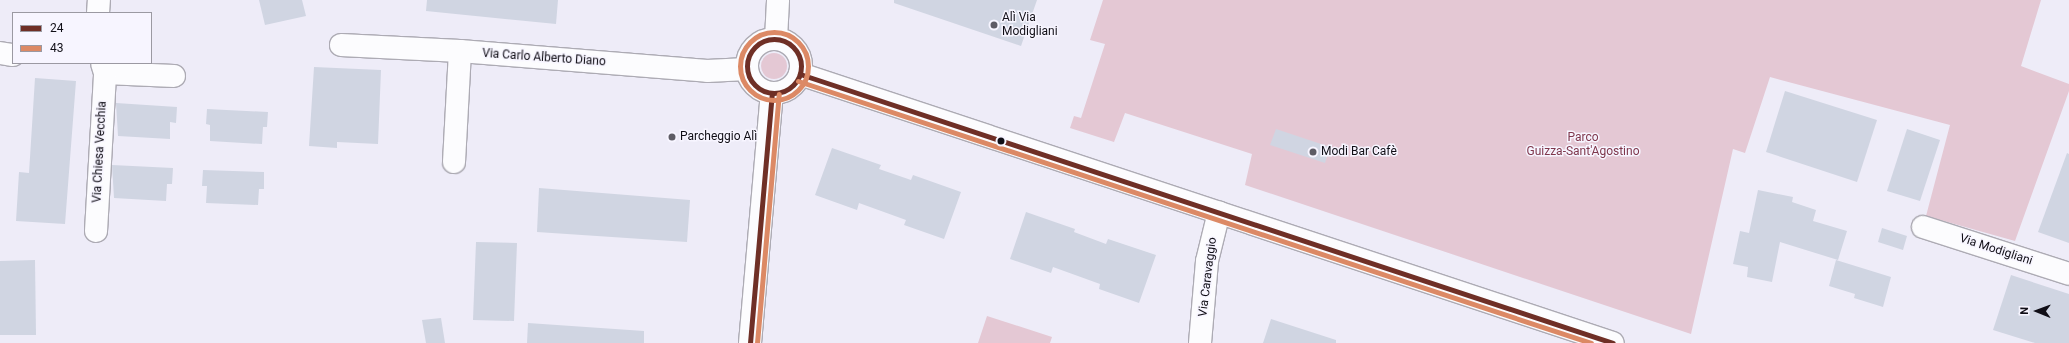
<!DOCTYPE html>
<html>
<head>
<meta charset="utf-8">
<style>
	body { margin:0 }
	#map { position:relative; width:2069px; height:343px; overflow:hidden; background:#eeecf8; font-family:Roboto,sans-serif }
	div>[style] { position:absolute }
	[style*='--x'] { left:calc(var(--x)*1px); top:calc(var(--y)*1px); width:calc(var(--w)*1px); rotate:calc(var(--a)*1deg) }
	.green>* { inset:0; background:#e4c8d4 }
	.round { border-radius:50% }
	.building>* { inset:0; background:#d0d5e2 }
	.roads { filter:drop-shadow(1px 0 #adabb4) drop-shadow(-1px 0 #adabb4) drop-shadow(0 1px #adabb4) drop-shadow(0 -1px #adabb4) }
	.minor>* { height:22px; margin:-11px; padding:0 11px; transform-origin:11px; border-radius:11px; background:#fcfcfe }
	.minor>.ring { margin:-11px; padding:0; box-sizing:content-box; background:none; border:22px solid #fcfcfe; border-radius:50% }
	.bus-1>* { height:5px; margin:-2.5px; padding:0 2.5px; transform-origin:2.5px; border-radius:2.5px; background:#6f2f26 }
	.bus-1>.ring { margin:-2.5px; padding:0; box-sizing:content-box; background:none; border:5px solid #6f2f26; border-radius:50% }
	.bus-2>* { height:5px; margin:-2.5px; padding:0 2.5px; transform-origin:2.5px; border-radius:2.5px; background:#dc8965 }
	.bus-2>.ring { margin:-2.5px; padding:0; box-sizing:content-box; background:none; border:5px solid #dc8965; border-radius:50% }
	.dots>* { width:11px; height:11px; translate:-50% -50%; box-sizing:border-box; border:2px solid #f7f5ff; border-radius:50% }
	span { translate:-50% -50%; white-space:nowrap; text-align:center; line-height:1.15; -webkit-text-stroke:3px #f7f5ff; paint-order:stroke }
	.poi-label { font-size:12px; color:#100e16 }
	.left { translate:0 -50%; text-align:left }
	.street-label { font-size:12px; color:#100e16 }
	.park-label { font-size:12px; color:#7f374c }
	.legend { position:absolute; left:12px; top:12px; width:140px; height:52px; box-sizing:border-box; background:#f7f5ff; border:1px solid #9b99a2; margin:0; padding:5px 7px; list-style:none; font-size:12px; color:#100e16 }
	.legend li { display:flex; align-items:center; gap:8px; height:20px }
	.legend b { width:20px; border:1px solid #9b99a2 }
	.north { position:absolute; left:2017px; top:291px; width:40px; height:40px; -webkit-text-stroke:3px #f7f5ff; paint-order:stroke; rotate:271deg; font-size:11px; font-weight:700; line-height:16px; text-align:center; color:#100e16 }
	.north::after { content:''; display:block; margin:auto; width:14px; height:18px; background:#100e16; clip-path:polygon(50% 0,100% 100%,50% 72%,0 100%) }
</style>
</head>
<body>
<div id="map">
	<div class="green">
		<div style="clip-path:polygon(1103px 0,2041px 0,2021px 66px,2069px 84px,2069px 91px,2015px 241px,1926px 216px,1950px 125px,1770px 77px,1745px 153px,1733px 149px,1691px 334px,1245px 185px,1252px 154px,1125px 113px,1114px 142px,1070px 128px,1074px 116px,1081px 118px,1105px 44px,1090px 40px)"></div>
		<div class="round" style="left:761px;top:53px;width:26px;height:26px"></div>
		<div style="clip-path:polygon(987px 316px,1052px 337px,1050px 343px,978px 343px)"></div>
	</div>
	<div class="building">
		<div style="clip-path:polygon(259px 0,302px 0,306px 16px,265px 25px)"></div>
		<div style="clip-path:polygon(427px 0,558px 0,556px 24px,426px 11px)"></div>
		<div style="clip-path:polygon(894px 0,1037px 0,1021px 46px,894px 3px)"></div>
		<div style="clip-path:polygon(314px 67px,381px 70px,378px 144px,337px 142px,337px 148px,309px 146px)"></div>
		<div style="clip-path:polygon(35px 78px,76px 81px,65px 224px,16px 221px,19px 172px,29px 173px)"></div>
		<div style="clip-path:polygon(1785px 91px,1877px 120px,1857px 182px,1766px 152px)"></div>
		<div style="clip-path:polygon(116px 103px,177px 107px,176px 123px,170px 122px,170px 139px,118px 136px)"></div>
		<div style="clip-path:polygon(207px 109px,268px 112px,267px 127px,263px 127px,262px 144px,210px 141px,210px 125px,206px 124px)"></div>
		<div style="clip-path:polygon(1276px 129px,1330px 147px,1325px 163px,1270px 145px)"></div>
		<div style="clip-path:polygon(1907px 129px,1940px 140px,1920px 201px,1887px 191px)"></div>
		<div style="clip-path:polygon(832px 148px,881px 165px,879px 169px,911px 180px,913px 175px,961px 192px,944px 239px,904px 225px,906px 220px,859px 203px,857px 210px,815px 195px)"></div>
		<div style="clip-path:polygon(2067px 153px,2069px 154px,2069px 243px,2038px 232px)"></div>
		<div style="clip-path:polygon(112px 165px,173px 168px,172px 184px,167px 184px,166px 201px,114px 198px)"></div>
		<div style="clip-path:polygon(203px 170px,264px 172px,264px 189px,259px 189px,258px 205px,206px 203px,207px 186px,202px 186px)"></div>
		<div style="clip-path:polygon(539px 188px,690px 200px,687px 242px,537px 232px)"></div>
		<div style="clip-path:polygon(1758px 190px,1793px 197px,1792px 202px,1816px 210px,1813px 221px,1847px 231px,1838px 260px,1780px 242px,1772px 282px,1747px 277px,1748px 267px,1733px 264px,1740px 231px,1749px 233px)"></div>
		<div style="clip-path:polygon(1026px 212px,1075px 229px,1074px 232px,1106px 244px,1108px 239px,1156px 255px,1139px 303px,1099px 289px,1100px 284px,1053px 267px,1051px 273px,1010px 259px)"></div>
		<div style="clip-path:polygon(1882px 228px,1907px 236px,1903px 250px,1878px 242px)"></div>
		<div style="clip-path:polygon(476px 242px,517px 243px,514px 321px,473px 320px)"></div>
		<div style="clip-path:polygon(35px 260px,36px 335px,0 335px,0 261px)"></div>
		<div style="clip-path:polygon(1836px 260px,1891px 277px,1883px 307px,1854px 298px,1855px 294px,1829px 286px)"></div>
		<div style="clip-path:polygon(2011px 275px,2069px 294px,2069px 343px,2035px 343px,1993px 330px)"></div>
		<div style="clip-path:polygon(441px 318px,445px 343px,426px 343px,422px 320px)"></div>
		<div style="clip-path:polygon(1271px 319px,1336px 340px,1336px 343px,1263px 343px)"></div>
		<div style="clip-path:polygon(528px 323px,644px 331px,644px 343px,527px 343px)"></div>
	</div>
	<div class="roads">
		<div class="minor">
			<div style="--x:98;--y:13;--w:13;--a:-86"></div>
			<div class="ring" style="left:747px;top:39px;width:32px;height:32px"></div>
			<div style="--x:776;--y:39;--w:39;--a:-87"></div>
			<div style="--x:341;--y:45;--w:119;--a:2.9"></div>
			<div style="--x:460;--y:51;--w:248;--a:4.6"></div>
			<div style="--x:707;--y:71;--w:40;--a:-2.9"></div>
			<div style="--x:0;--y:53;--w:13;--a:9"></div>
			<div style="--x:105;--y:73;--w:69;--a:2.5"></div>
			<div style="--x:800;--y:74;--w:856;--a:18.31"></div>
			<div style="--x:454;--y:162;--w:111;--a:-86.9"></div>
			<div style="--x:1923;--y:227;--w:153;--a:17.8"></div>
			<div style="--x:96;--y:231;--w:158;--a:-86.7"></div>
			<div style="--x:105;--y:73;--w:10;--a:-107"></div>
			<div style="--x:750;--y:343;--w:251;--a:-85"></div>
			<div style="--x:1200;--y:343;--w:82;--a:-85.1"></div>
			<div style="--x:1207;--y:261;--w:50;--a:-76.2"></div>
		</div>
	</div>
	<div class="bus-1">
		<div class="ring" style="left:747px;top:39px;width:49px;height:49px"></div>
		<div style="--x:800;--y:74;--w:856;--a:18.31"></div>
		<div style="--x:750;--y:343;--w:251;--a:-85"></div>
	</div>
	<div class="bus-2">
		<div class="ring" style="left:740px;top:32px;width:63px;height:63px"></div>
		<div style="--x:798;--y:81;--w:835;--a:18.28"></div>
		<div style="--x:757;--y:343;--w:250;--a:-85"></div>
	</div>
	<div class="dots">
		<div style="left:994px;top:25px;background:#5e5c65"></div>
		<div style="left:672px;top:137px;background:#5e5c65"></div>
		<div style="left:1001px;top:141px;background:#100e16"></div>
		<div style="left:1313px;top:152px;background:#5e5c65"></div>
	</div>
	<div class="poi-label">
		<span class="left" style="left:1002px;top:25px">Alì Via<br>Modigliani</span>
		<span class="left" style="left:680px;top:137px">Parcheggio Alì</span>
		<span class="left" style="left:1321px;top:152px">Modi Bar Cafè</span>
	</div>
	<div class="street-label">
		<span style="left:544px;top:58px;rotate:4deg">Via Carlo Alberto Diano</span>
		<span style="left:100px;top:152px;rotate:-87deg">Via Chiesa Vecchia</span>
		<span style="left:1996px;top:250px;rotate:18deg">Via Modigliani</span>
		<span style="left:1208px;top:277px;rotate:-83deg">Via Caravaggio</span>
	</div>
	<div class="park-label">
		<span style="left:1583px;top:145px">Parco<br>Guizza-Sant'Agostino</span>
	</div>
	<ul class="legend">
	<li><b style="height:5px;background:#6f2f26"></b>24</li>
	<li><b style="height:5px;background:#dc8965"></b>43</li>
	</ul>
	<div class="north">N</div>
</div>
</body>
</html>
